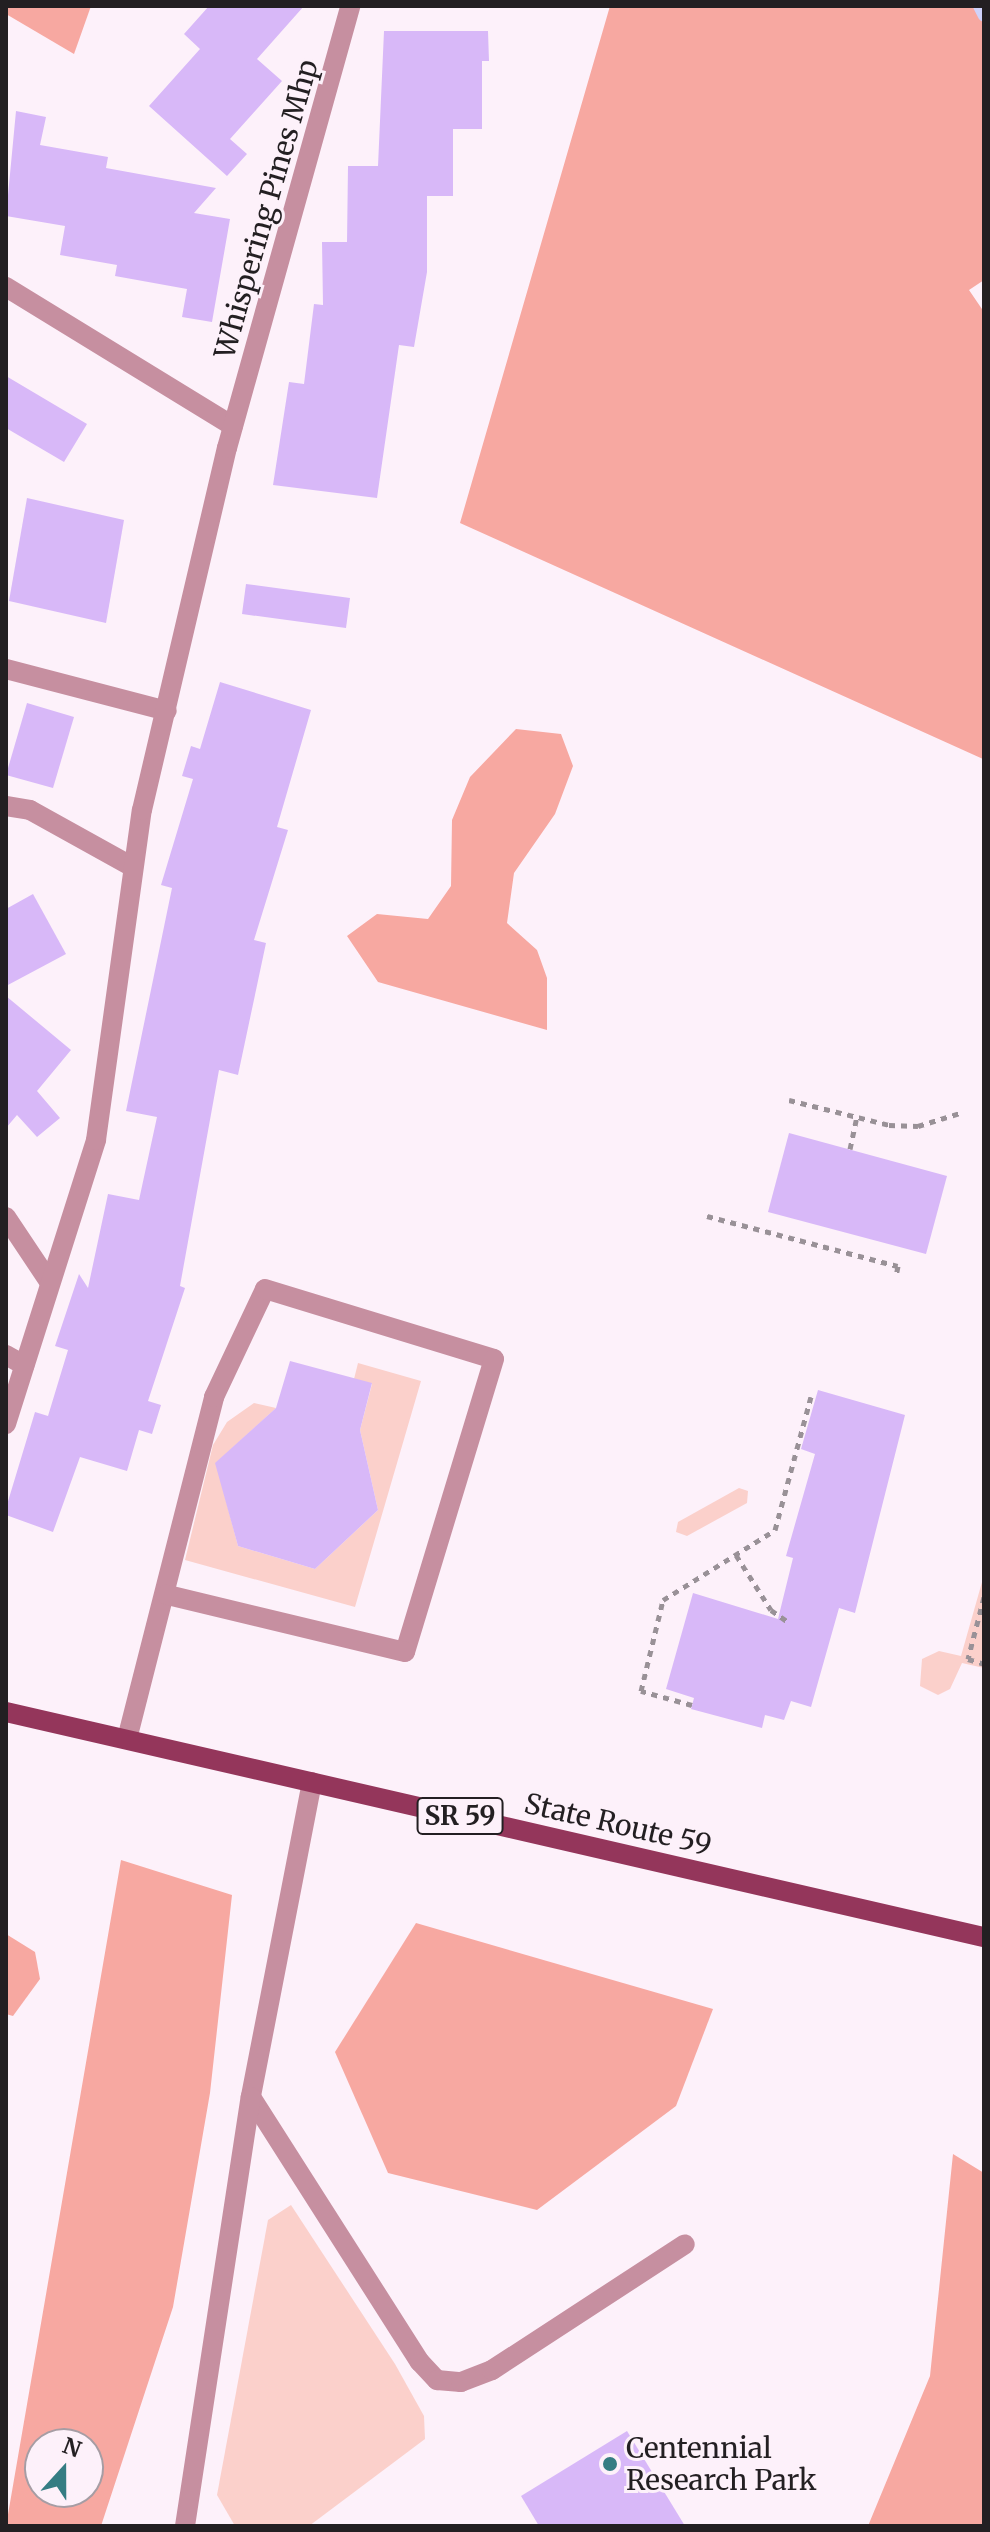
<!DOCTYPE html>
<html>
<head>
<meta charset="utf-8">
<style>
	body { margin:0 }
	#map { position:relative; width:990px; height:2532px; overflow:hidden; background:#fdf1fa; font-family:Merriweather,serif }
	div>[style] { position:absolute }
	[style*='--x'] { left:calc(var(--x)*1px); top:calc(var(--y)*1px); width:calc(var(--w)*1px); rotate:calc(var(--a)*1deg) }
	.green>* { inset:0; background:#fbd0cb }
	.forest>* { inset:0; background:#f7a8a1 }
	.stream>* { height:12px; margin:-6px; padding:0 6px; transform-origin:6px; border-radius:6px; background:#cfd2fb }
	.building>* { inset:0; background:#d8b8f8 }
	.path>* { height:5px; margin-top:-2.5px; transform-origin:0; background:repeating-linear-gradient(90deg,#999197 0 6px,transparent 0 12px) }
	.service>* { height:20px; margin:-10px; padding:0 10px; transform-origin:10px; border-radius:10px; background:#c68fa0 }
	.minor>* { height:20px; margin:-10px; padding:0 10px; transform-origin:10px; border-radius:10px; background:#c68fa0 }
	.primary>* { height:20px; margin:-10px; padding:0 10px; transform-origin:10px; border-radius:10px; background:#94365b }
	.dots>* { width:22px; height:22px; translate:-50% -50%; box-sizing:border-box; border:4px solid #fdf1fa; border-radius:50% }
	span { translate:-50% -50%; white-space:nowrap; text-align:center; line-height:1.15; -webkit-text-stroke:6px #fdf1fa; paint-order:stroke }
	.shield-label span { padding:2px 6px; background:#fdf1fa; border:2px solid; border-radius:6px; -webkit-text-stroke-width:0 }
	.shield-label { font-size:26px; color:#231f22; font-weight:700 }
	.street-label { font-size:28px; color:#231f22 }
	.poi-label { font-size:28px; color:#231f22 }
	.left { translate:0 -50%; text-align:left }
	.frame { position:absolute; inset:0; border:8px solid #231f22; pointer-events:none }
	.north { position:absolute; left:24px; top:2428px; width:80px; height:80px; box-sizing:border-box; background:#fdf1fa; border:2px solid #a69da4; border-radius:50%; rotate:21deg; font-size:22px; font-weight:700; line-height:32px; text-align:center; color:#231f22 }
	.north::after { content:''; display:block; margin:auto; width:28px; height:36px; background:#357d83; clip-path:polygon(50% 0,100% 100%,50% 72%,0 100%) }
</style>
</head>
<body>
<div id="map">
	<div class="green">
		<div style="clip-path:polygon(358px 1363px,421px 1381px,355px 1607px,185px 1560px,213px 1445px,227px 1422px,254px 1403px,276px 1408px,216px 1463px,238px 1546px,315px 1569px,378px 1510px,360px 1430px,372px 1384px,354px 1379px)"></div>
		<div style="clip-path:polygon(739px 1488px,748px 1491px,747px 1503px,687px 1536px,676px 1532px,678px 1522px)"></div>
		<div style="clip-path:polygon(984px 1575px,984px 1668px,962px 1663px,950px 1689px,938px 1695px,920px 1686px,922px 1659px,939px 1651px,961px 1656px)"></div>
		<div style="clip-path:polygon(291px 2205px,395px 2364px,424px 2416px,425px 2439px,309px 2526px,235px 2526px,217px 2495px,268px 2220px)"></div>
	</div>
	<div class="forest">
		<div style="clip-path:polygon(6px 6px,91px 6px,74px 54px,6px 14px)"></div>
		<div style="clip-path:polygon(610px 6px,984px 6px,984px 280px,969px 290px,984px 312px,983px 759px,460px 523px)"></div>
		<div style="clip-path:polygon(516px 729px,561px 734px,573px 766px,555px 814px,514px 873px,507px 923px,537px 950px,547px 978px,547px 1030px,378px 982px,347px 936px,377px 914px,428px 919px,451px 886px,452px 820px,470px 777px)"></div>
		<div style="clip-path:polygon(evenodd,121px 1860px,232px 1895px,210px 2093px,173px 2307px,101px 2526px,6px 2526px,121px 1860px,88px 2444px,88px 2492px,40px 2492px,40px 2444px,88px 2444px)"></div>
		<div style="clip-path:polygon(416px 1923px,713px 2009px,676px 2106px,537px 2210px,388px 2173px,335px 2052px)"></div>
		<div style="clip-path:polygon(6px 1934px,35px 1952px,40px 1979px,13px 2016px,6px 2014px)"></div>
		<div style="clip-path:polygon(953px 2154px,984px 2173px,984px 2526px,868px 2526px,930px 2376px)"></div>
	</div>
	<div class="stream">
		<div style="--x:979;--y:6;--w:11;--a:63"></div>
	</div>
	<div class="building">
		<div style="clip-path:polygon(209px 6px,304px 6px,257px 59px,282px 81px,230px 139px,247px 154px,227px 176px,149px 106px,200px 49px,184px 34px)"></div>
		<div style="clip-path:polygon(384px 31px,488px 31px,489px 61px,482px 61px,482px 129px,453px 129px,453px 196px,427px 196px,427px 272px,414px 347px,399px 345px,377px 498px,273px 485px,289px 382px,304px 384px,314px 304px,323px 305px,322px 242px,347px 242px,348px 166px,378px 166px)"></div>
		<div style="clip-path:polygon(16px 111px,46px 117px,40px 145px,108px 157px,106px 168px,216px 188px,194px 213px,230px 219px,212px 322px,182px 317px,187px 289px,115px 276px,117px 265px,60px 255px,65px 226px,6px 216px)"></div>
		<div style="clip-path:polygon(6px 376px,87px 424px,64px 462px,6px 428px)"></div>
		<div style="clip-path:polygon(27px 498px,124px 520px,106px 623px,9px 601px)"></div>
		<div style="clip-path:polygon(246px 584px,350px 598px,346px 628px,242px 614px)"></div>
		<div style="clip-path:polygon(220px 682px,311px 710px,277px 827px,288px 830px,254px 940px,266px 943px,238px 1075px,219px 1070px,180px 1286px,185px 1288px,148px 1401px,161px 1405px,152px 1434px,139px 1430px,127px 1471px,80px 1457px,53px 1532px,6px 1515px,6px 1508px,35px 1412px,48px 1416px,68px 1350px,55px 1346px,79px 1274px,88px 1288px,108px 1194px,139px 1200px,157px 1117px,126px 1111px,172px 888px,161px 885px,193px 779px,182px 776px,191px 746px,200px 749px)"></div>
		<div style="clip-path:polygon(27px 703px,74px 717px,53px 788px,6px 775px)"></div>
		<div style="clip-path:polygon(33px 894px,66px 954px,6px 986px,6px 909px)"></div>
		<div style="clip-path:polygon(6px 996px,71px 1050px,37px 1091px,60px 1118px,37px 1137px,17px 1115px,6px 1128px)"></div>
		<div style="clip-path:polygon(789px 1133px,947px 1176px,926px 1254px,768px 1212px)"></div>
		<div style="clip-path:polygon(290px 1361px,372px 1383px,360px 1430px,378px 1510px,315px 1569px,238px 1546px,215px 1463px,276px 1408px)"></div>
		<div style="clip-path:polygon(818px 1390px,905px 1415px,855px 1613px,839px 1608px,811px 1707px,791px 1701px,784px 1720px,765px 1715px,762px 1728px,691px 1709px,694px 1698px,666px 1689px,693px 1593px,778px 1619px,793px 1558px,786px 1556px,815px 1454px,801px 1449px)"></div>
		<div style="clip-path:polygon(627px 2431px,685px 2526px,539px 2526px,521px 2496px)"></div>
	</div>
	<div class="path">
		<div style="--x:789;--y:1100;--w:103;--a:14"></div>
		<div style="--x:889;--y:1125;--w:29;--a:2"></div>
		<div style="--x:918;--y:1126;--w:47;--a:-17.3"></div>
		<div style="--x:850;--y:1149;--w:33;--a:-78"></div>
		<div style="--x:707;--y:1216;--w:197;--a:14.7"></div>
		<div style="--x:898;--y:1266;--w:10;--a:101"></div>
		<div style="--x:736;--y:1555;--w:65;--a:57.5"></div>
		<div style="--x:771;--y:1610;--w:19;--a:35"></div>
		<div style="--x:984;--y:1597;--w:64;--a:104.5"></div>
		<div style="--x:968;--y:1659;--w:17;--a:17"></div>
		<div style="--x:692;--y:1705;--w:53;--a:-164.6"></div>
		<div style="--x:641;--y:1691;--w:94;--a:-76.4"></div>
		<div style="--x:663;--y:1600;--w:132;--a:-32"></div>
		<div style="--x:775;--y:1530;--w:138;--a:-74.9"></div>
	</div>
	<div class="service">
		<div style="--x:127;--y:1739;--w:353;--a:-75.7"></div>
		<div style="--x:214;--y:1397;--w:119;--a:-64.7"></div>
		<div style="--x:265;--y:1289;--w:239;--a:17"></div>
		<div style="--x:494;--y:1359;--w:306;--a:106.9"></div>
		<div style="--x:405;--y:1652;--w:245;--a:-166.5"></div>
		<div style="--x:312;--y:1782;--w:321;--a:101"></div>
		<div style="--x:251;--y:2097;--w:314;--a:57.5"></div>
		<div style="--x:420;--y:2362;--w:25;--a:47"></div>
		<div style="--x:437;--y:2380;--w:24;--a:5"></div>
		<div style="--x:461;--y:2382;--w:33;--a:-21"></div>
		<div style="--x:492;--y:2370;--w:230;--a:-33.1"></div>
		<div style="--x:185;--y:2526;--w:434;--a:-81.3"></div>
	</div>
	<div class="minor">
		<div style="--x:6;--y:287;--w:266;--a:31.5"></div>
		<div style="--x:6;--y:669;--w:166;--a:14.6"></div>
		<div style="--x:6;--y:806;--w:24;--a:9"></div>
		<div style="--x:30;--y:810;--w:118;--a:29"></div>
		<div style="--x:6;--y:1217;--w:79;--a:56.3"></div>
		<div style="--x:6;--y:1355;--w:21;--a:29"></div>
		<div style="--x:6;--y:1424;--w:298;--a:-72.4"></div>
		<div style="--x:96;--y:1140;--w:333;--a:-82.1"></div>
		<div style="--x:142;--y:810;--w:372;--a:-76.8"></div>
		<div style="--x:227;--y:448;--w:459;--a:-74.4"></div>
	</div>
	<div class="primary">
		<div style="--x:6;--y:1712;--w:1004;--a:12.96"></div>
	</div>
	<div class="dots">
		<div style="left:610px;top:2464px;background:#357d83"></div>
	</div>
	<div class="shield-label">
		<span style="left:460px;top:1816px">SR 59</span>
	</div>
	<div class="street-label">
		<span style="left:266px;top:209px;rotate:-74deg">Whispering Pines Mhp</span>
		<span style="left:618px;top:1824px;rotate:13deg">State Route 59</span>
	</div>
	<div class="poi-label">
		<span class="left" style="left:626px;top:2464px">Centennial<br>Research Park</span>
	</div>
	<div class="frame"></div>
	<div class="north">N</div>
</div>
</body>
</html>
